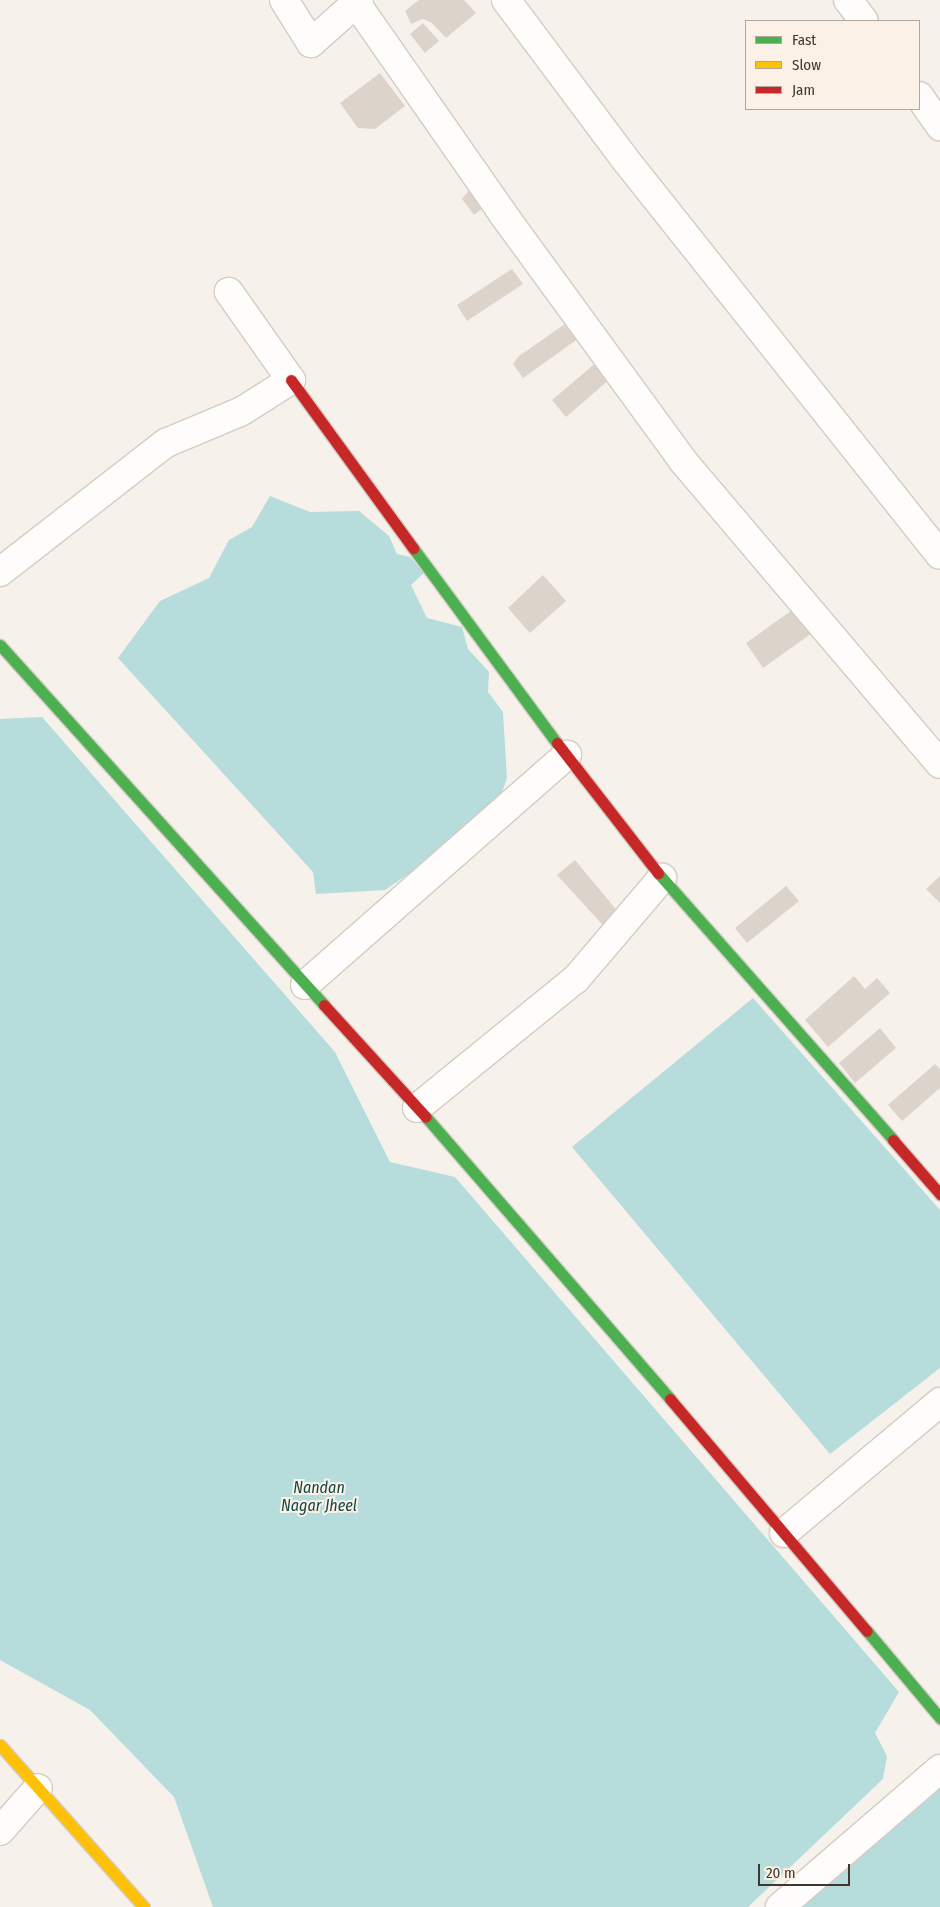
<!DOCTYPE html>
<html>
<head>
<meta charset="utf-8">
<style>
	body { margin:0 }
	#map { position:relative; width:940px; height:1907px; overflow:hidden; background:#f6f1eb; font-family:"Fira Sans Condensed",sans-serif }
	div>[style] { position:absolute }
	[style*='--x'] { left:calc(var(--x)*1px); top:calc(var(--y)*1px); width:calc(var(--w)*1px); rotate:calc(var(--a)*1deg) }
	.water>* { inset:0; background:#b6dcdb }
	.building>* { inset:0; background:#dcd4cb }
	.roads { filter:drop-shadow(1px 0 #d4ccc4) drop-shadow(-1px 0 #d4ccc4) drop-shadow(0 1px #d4ccc4) drop-shadow(0 -1px #d4ccc4) }
	.street>* { height:28px; margin:-14px; padding:0 14px; transform-origin:14px; border-radius:14px; background:#fefdfc }
	.fast>* { height:11px; margin:-5.5px; padding:0 5.5px; transform-origin:5.5px; border-radius:5.5px; background:#4caf50 }
	.slow>* { height:11px; margin:-5.5px; padding:0 5.5px; transform-origin:5.5px; border-radius:5.5px; background:#ffc107 }
	.jam>* { height:11px; margin:-5.5px; padding:0 5.5px; transform-origin:5.5px; border-radius:5.5px; background:#c62828 }
	span { translate:-50% -50%; white-space:nowrap; text-align:center; line-height:1.15; -webkit-text-stroke:4px #fbf1e6; paint-order:stroke }
	.water-label { font-size:16px; color:#114647; font-style:italic }
	.legend { position:absolute; left:745px; top:20px; width:175px; height:90px; box-sizing:border-box; background:#fbf1e6; border:1px solid #b0a69c; margin:0; padding:6px 9px; list-style:none; font-size:15px; color:#40362c }
	.legend li { display:flex; align-items:center; gap:10px; height:25px }
	.legend b { width:25px; border:1px solid #b0a69c }
	.scale { position:absolute; left:758px; top:1864px; width:92px; height:22px; box-sizing:border-box; border:2px solid #40362c; border-top:0; padding-left:6px; font-size:15px; line-height:18px; white-space:nowrap; color:#40362c; -webkit-text-stroke:4px #fbf1e6; paint-order:stroke }
</style>
</head>
<body>
<div id="map">
	<div class="water">
		<div style="clip-path:polygon(270px 496px,310px 512px,359px 511px,389px 536px,397px 554px,410px 557px,424px 573px,411px 585px,427px 618px,462px 627px,468px 649px,489px 672px,488px 692px,503px 712px,507px 778px,499px 801px,479px 826px,385px 890px,316px 894px,313px 872px,118px 658px,160px 601px,209px 578px,229px 540px,252px 527px)"></div>
		<div style="clip-path:polygon(42px 717px,335px 1052px,390px 1162px,455px 1177px,899px 1692px,875px 1733px,887px 1756px,883px 1779px,748px 1907px,213px 1907px,174px 1797px,90px 1710px,0 1660px,0 719px)"></div>
		<div style="clip-path:polygon(753px 998px,940px 1210px,940px 1368px,830px 1454px,572px 1147px)"></div>
		<div style="clip-path:polygon(940px 1780px,940px 1907px,785px 1907px)"></div>
	</div>
	<div class="building">
		<div style="clip-path:polygon(419px 0,464px 0,476px 13px,446px 38px,432px 23px,423px 19px,411px 24px,405px 11px)"></div>
		<div style="clip-path:polygon(423px 23px,439px 41px,425px 53px,410px 34px)"></div>
		<div style="clip-path:polygon(380px 73px,405px 106px,375px 129px,358px 128px,340px 103px)"></div>
		<div style="clip-path:polygon(475px 183px,490px 203px,474px 215px,462px 199px)"></div>
		<div style="clip-path:polygon(512px 269px,523px 284px,467px 321px,457px 305px)"></div>
		<div style="clip-path:polygon(575px 317px,586px 333px,523px 378px,513px 364px,519px 356px)"></div>
		<div style="clip-path:polygon(604px 356px,618px 372px,566px 417px,552px 400px)"></div>
		<div style="clip-path:polygon(543px 575px,566px 601px,530px 633px,508px 608px)"></div>
		<div style="clip-path:polygon(798px 606px,815px 631px,763px 668px,746px 643px)"></div>
		<div style="clip-path:polygon(575px 860px,624px 919px,609px 932px,557px 875px)"></div>
		<div style="clip-path:polygon(940px 876px,940px 903px,926px 889px)"></div>
		<div style="clip-path:polygon(786px 886px,799px 901px,747px 943px,735px 928px)"></div>
		<div style="clip-path:polygon(854px 976px,865px 989px,877px 978px,890px 993px,828px 1047px,805px 1020px)"></div>
		<div style="clip-path:polygon(880px 1028px,896px 1048px,855px 1083px,839px 1063px)"></div>
		<div style="clip-path:polygon(935px 1064px,940px 1069px,940px 1088px,902px 1121px,888px 1105px)"></div>
	</div>
	<div class="roads">
		<div class="street">
			<div style="--x:284;--y:0;--w:51;--a:57.9"></div>
			<div style="--x:311;--y:43;--w:60;--a:-41.6"></div>
			<div style="--x:359;--y:0;--w:4;--a:135"></div>
			<div style="--x:356;--y:3;--w:257;--a:55.1"></div>
			<div style="--x:503;--y:214;--w:306;--a:53.9"></div>
			<div style="--x:683;--y:461;--w:397;--a:49.7"></div>
			<div style="--x:506;--y:0;--w:197;--a:53.2"></div>
			<div style="--x:624;--y:158;--w:507;--a:51.48"></div>
			<div style="--x:848;--y:0;--w:26;--a:53"></div>
			<div style="--x:919;--y:96;--w:37;--a:55"></div>
			<div style="--x:0;--y:572;--w:210;--a:-37.9"></div>
			<div style="--x:166;--y:443;--w:82;--a:-22.8"></div>
			<div style="--x:242;--y:411;--w:58;--a:-32.3"></div>
			<div style="--x:291;--y:380;--w:108;--a:-125.2"></div>
			<div style="--x:305;--y:985;--w:349;--a:-41.3"></div>
			<div style="--x:417;--y:1108;--w:205;--a:-39.1"></div>
			<div style="--x:576;--y:979;--w:133;--a:-49.6"></div>
			<div style="--x:784;--y:1533;--w:204;--a:-40"></div>
			<div style="--x:0;--y:1831;--w:57;--a:-48.5"></div>
			<div style="--x:780;--y:1907;--w:211;--a:-40.8"></div>
		</div>
		<div class="fast">
			<div style="--x:413;--y:548;--w:242;--a:53.6"></div>
			<div style="--x:0;--y:645;--w:484;--a:48"></div>
			<div style="--x:658;--y:873;--w:356;--a:48.6"></div>
			<div style="--x:426;--y:1117;--w:373;--a:49.1"></div>
			<div style="--x:867;--y:1631;--w:114;--a:50"></div>
		</div>
		<div class="slow">
			<div style="--x:0;--y:1745;--w:217;--a:48.4"></div>
		</div>
		<div class="jam">
			<div style="--x:291;--y:380;--w:208;--a:54"></div>
			<div style="--x:557;--y:743;--w:165;--a:52.2"></div>
			<div style="--x:324;--y:1005;--w:151;--a:47.7"></div>
			<div style="--x:893;--y:1140;--w:72;--a:49"></div>
			<div style="--x:670;--y:1399;--w:304;--a:49.7"></div>
		</div>
	</div>
	<div class="water-label">
		<span style="left:319px;top:1497px">Nandan<br>Nagar Jheel</span>
	</div>
	<ul class="legend">
	<li><b style="height:6px;background:#4caf50"></b>Fast</li>
	<li><b style="height:6px;background:#ffc107"></b>Slow</li>
	<li><b style="height:6px;background:#c62828"></b>Jam</li>
	</ul>
	<div class="scale">20 m</div>
</div>
</body>
</html>
